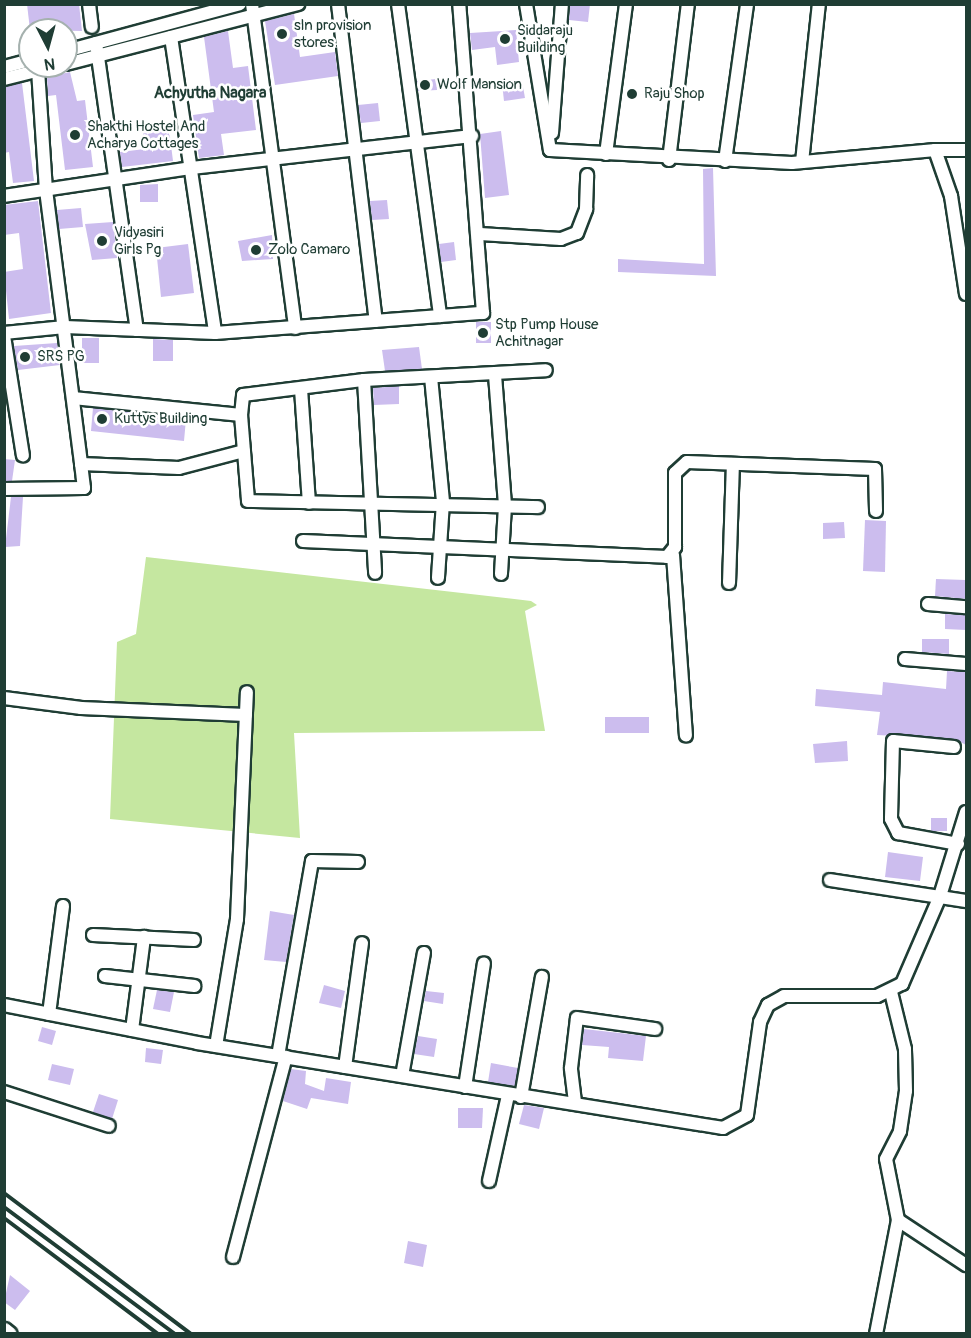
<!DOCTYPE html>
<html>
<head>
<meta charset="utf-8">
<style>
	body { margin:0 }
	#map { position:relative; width:971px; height:1338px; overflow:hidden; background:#fff; font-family:Pangolin,sans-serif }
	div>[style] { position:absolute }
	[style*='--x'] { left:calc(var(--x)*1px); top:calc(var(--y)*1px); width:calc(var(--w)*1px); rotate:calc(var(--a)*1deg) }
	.green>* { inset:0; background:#c5e7a0 }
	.building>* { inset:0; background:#ccbdee }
	.roads { filter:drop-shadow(2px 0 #1f3d34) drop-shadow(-2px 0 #1f3d34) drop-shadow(0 2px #1f3d34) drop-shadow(0 -2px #1f3d34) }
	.minor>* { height:12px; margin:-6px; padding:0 6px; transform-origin:6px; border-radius:6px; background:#fff }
	.major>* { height:15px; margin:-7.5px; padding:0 7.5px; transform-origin:7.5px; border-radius:7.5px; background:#fff }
	.rail>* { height:4px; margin:-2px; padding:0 2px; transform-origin:2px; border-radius:2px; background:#1f3d34 }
	.dots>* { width:16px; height:16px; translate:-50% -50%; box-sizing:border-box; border:3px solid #fff; border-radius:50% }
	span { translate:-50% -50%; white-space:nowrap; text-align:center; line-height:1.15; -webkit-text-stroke:5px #fff; paint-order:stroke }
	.poi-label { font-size:15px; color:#1f3d34 }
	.left { translate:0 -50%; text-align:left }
	.neighbourhood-label { font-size:16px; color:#1f3d34; font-weight:700 }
	.frame { position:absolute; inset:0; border:6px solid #1f3d34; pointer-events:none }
	.north { position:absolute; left:18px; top:18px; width:60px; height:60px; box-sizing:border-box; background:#fff; border:2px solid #a5b1ae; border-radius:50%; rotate:174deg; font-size:16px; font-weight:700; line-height:24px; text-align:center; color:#1f3d34 }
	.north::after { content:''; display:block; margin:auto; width:21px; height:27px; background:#1f3d34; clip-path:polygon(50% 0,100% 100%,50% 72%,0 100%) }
</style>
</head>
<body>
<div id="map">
	<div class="green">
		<div style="clip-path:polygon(146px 557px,531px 601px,537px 605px,525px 611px,545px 731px,294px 733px,300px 838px,110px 819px,117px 642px,136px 634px)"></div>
	</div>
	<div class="building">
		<div style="clip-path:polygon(27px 4px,79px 4px,82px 31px,30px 30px)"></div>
		<div style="clip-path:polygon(570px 4px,590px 4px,588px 22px,569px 20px)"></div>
		<div style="clip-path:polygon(294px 14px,300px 57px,335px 52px,338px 76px,275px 85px,265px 21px)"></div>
		<div style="clip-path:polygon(516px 30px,519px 62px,497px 65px,495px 47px,472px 50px,470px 33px)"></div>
		<div style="clip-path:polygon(228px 31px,233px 68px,248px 66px,256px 130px,221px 134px,224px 155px,199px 158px,193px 115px,214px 112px,204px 37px)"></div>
		<div style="clip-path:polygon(70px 72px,77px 101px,85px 100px,93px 167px,65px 170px,56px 95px,48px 96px,47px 77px)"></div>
		<div style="clip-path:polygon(436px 79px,437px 90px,418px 91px,417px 81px)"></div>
		<div style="clip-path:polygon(522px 81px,525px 98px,504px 101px,502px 83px)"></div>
		<div style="clip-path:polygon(22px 83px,34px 181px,13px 183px,9px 152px,4px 153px,4px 87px)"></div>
		<div style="clip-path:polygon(378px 103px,380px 121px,361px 123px,358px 105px)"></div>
		<div style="clip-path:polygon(169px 129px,173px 161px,122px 167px,120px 152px,145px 149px,143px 132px)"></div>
		<div style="clip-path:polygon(501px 131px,509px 195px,485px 198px,480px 134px)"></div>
		<div style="clip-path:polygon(713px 168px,716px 276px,618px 272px,618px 259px,704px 264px,703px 169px)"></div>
		<div style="clip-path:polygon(158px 184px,158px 202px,140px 202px,140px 185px)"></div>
		<div style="clip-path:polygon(387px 200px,389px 219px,372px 220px,370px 201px)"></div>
		<div style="clip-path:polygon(38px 201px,51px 313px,9px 319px,4px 272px,23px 269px,19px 233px,4px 235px,4px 205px)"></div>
		<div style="clip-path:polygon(81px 208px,83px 227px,59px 229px,57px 210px)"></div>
		<div style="clip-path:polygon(113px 222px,117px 258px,92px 260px,85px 224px)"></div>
		<div style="clip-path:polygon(272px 235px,273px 259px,242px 261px,238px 241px)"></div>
		<div style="clip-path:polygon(454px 242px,456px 260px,441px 262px,439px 244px)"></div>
		<div style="clip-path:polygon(188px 244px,194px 293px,161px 297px,156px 248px)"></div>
		<div style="clip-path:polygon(476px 322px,491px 322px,491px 343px,476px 343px)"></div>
		<div style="clip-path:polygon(82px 338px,99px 338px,99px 363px,82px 363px)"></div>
		<div style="clip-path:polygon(153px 339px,173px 340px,173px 361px,153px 361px)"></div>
		<div style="clip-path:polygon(57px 343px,60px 365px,18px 370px,14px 346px)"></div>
		<div style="clip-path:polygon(419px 347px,422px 369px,385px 371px,382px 350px)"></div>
		<div style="clip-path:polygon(399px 386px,399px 404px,374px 405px,373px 388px)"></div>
		<div style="clip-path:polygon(93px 408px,186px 419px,184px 441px,91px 431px)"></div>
		<div style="clip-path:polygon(4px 459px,15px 460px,12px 481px,4px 481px)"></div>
		<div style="clip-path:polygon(11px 497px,23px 497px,20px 546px,5px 547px)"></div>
		<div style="clip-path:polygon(865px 520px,886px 521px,885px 572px,863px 571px)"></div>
		<div style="clip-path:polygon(844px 522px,845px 538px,823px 539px,823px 523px)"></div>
		<div style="clip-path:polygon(936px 579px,966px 580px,966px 599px,935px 596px)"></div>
		<div style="clip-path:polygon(945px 614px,966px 615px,966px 630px,945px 629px)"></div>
		<div style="clip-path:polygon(922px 639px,949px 639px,949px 654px,922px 652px)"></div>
		<div style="clip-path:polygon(947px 671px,966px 672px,966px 745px,955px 739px,877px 735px,880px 712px,815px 706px,816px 689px,882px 695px,883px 682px,946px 689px)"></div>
		<div style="clip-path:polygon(605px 717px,649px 717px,649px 733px,605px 733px)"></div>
		<div style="clip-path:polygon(847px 741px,848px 761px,815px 763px,813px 744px)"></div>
		<div style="clip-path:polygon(931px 818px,947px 818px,947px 831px,931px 831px)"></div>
		<div style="clip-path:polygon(888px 852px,923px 857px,920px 881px,885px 877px)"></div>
		<div style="clip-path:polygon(270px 911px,294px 915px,286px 962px,264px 960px)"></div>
		<div style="clip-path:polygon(324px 985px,345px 991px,341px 1008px,319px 1003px)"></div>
		<div style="clip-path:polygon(157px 990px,174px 992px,170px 1012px,153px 1009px)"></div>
		<div style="clip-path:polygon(426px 991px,444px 993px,443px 1004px,424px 1001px)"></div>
		<div style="clip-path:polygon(42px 1027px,56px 1031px,52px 1045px,38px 1041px)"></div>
		<div style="clip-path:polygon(584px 1029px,646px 1036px,643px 1061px,608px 1058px,609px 1047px,582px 1045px)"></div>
		<div style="clip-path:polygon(418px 1036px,437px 1039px,434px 1057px,414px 1054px)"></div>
		<div style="clip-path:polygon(146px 1048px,163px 1050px,161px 1064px,145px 1062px)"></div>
		<div style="clip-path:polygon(491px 1063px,518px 1068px,515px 1086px,488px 1082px)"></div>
		<div style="clip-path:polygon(52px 1064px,74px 1069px,70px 1085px,48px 1080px)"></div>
		<div style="clip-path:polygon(291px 1069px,306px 1071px,305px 1084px,324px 1091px,326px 1078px,351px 1082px,348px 1104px,311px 1098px,307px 1109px,283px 1101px)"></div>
		<div style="clip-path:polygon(99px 1094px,118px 1100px,112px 1119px,93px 1112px)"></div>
		<div style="clip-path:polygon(524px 1105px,544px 1108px,539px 1129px,519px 1124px)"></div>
		<div style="clip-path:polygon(458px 1108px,483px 1108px,482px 1128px,458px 1128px)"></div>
		<div style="clip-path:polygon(408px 1241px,427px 1245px,423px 1267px,404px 1263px)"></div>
		<div style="clip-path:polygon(10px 1275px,30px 1291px,15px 1310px,4px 1302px)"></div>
	</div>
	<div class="roads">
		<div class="minor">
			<div style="--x:89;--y:4;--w:23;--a:83"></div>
			<div style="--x:252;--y:4;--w:327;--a:82.4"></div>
			<div style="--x:338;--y:4;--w:319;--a:83.2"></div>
			<div style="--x:398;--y:4;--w:315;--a:82.3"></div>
			<div style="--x:526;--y:4;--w:148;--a:80.7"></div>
			<div style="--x:171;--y:37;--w:299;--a:81.5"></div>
			<div style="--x:96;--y:43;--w:290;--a:81.9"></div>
			<div style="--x:66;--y:51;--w:180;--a:-15.1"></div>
			<div style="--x:66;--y:64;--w:240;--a:-14.5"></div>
			<div style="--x:4;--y:67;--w:27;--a:-15"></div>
			<div style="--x:38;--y:70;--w:120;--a:86.2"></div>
			<div style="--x:46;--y:190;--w:276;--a:82.7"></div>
			<div style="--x:4;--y:79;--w:54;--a:-14"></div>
			<div style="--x:552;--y:133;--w:129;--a:-85.6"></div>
			<div style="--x:550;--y:150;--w:242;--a:3.1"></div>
			<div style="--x:792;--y:163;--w:144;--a:-5.2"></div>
			<div style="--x:935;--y:150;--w:49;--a:70.8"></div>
			<div style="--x:951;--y:196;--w:99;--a:81.3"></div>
			<div style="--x:935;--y:150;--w:31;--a:0"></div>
			<div style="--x:606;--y:154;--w:151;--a:-82.4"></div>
			<div style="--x:669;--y:160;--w:157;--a:-83.1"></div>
			<div style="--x:725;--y:161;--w:159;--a:-82"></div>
			<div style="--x:802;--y:162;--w:159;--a:-83.9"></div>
			<div style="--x:4;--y:196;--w:189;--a:-8.5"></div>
			<div style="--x:191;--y:168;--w:283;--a:-6.5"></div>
			<div style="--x:480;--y:234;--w:81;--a:3.5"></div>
			<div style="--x:561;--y:239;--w:17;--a:-21"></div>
			<div style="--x:577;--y:233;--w:26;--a:-69"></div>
			<div style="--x:586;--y:209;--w:34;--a:-88"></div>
			<div style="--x:4;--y:333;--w:61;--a:-5.6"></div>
			<div style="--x:65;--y:327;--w:150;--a:2.3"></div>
			<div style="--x:215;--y:333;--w:269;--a:-4.3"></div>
			<div style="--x:483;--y:313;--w:310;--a:-94.4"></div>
			<div style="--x:4;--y:336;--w:121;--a:81"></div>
			<div style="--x:495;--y:375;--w:131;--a:85.6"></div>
			<div style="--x:505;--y:506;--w:68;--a:93.4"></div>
			<div style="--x:431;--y:377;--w:126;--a:84.5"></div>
			<div style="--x:443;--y:502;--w:76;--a:93.8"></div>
			<div style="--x:364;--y:380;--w:193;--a:86.7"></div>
			<div style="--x:301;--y:389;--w:114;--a:86"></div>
			<div style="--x:73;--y:398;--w:169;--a:5.8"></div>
			<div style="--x:241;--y:415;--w:20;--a:-84"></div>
			<div style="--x:243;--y:395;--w:122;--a:-7.1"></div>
			<div style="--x:364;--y:380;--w:182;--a:-3.1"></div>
			<div style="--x:241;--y:415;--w:86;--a:85.3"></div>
			<div style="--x:248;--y:501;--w:290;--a:1.2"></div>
			<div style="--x:4;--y:489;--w:80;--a:-0.7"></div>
			<div style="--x:84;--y:488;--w:24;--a:-97"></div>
			<div style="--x:81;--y:464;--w:98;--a:2.3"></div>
			<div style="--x:179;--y:468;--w:67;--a:-14.7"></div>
			<div style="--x:303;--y:541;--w:364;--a:2.5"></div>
			<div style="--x:667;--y:557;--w:13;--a:-51"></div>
			<div style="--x:675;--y:547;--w:74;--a:-90"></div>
			<div style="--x:675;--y:473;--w:16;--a:-43"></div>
			<div style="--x:687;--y:462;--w:188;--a:2.1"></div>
			<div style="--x:875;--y:469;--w:42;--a:88.6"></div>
			<div style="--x:673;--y:555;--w:181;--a:85.9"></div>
			<div style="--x:729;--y:583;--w:119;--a:-88.1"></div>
			<div style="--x:928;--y:604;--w:38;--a:5"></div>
			<div style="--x:905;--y:659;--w:61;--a:4.7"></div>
			<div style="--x:4;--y:698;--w:78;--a:7.4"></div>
			<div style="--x:81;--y:708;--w:165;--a:2.4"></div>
			<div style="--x:954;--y:747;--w:61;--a:-174.4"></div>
			<div style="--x:893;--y:741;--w:78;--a:91.5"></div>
			<div style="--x:891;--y:819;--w:16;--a:63"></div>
			<div style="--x:898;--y:833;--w:61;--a:10.4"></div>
			<div style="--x:830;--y:880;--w:138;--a:8.8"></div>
			<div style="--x:93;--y:935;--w:101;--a:2.8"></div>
			<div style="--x:105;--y:976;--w:90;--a:6.4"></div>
			<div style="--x:4;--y:1005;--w:197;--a:11.1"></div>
			<div style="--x:197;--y:1043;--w:533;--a:9.18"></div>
			<div style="--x:723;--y:1128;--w:27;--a:-28"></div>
			<div style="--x:747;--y:1115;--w:94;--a:-82"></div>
			<div style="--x:760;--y:1022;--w:19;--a:-65"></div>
			<div style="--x:768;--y:1005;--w:18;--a:-29"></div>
			<div style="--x:784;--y:996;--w:93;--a:0"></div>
			<div style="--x:877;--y:996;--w:28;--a:-26"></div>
			<div style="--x:902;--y:984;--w:96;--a:-66.6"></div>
			<div style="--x:940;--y:896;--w:88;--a:-72.8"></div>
			<div style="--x:49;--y:1014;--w:109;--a:-82.6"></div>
			<div style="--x:132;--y:1030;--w:94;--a:-82.6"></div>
			<div style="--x:216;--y:1046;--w:129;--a:-80.6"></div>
			<div style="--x:237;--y:919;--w:227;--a:-87.5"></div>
			<div style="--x:278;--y:1056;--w:198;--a:-80.1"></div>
			<div style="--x:312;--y:861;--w:46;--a:1.2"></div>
			<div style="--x:345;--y:1067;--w:125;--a:-82.2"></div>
			<div style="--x:402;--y:1076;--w:125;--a:-79.9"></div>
			<div style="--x:465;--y:1087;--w:125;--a:-81.3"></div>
			<div style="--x:4;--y:1092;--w:110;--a:17.9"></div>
			<div style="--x:521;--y:1097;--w:122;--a:-80.1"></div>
			<div style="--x:575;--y:1102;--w:34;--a:-97"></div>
			<div style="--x:571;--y:1068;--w:50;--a:-83.2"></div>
			<div style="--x:577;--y:1018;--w:79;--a:8"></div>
			<div style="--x:489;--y:1181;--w:88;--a:-77.5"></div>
			<div style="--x:898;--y:1220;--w:82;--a:33.5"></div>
			<div style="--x:233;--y:1257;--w:207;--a:-75.2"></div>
			<div style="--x:876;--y:1334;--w:116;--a:-79.1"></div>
			<div style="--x:898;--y:1220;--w:62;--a:-101.1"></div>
			<div style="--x:886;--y:1159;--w:31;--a:-63"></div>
			<div style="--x:900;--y:1131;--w:40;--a:-81.5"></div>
			<div style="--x:906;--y:1091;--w:42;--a:-91.4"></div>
			<div style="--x:905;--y:1049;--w:59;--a:-103.8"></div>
		</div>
		<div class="major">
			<div style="--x:4;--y:1330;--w:6;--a:39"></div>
		</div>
	</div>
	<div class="rail">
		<div style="--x:4;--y:1193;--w:234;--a:37"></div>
		<div style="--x:4;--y:1207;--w:213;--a:36.6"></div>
		<div style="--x:4;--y:1218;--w:193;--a:37"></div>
	</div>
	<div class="dots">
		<div style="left:282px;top:34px;background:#1f3d34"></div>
		<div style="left:505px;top:39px;background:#1f3d34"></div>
		<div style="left:425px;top:85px;background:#1f3d34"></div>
		<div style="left:632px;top:94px;background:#1f3d34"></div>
		<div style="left:75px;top:135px;background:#1f3d34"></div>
		<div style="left:102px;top:241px;background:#1f3d34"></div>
		<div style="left:256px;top:250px;background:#1f3d34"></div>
		<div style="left:483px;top:333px;background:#1f3d34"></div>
		<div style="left:25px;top:357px;background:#1f3d34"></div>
		<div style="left:102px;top:419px;background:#1f3d34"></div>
	</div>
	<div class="poi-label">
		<span class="left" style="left:294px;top:34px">sln provision<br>stores</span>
		<span class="left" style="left:517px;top:39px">Siddaraju<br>Building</span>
		<span class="left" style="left:437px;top:85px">Wolf Mansion</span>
		<span class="left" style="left:644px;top:94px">Raju Shop</span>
		<span class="left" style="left:87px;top:135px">Shakthi Hostel And<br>Acharya Cottages</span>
		<span class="left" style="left:114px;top:241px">Vidyasiri<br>Girls Pg</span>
		<span class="left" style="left:268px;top:250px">Zolo Camaro</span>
		<span class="left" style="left:495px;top:333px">Stp Pump House<br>Achitnagar</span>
		<span class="left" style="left:37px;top:357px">SRS PG</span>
		<span class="left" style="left:114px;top:419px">Kuttys Building</span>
	</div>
	<div class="neighbourhood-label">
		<span style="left:210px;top:93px">Achyutha Nagara</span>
	</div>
	<div class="frame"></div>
	<div class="north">N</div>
</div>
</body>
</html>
